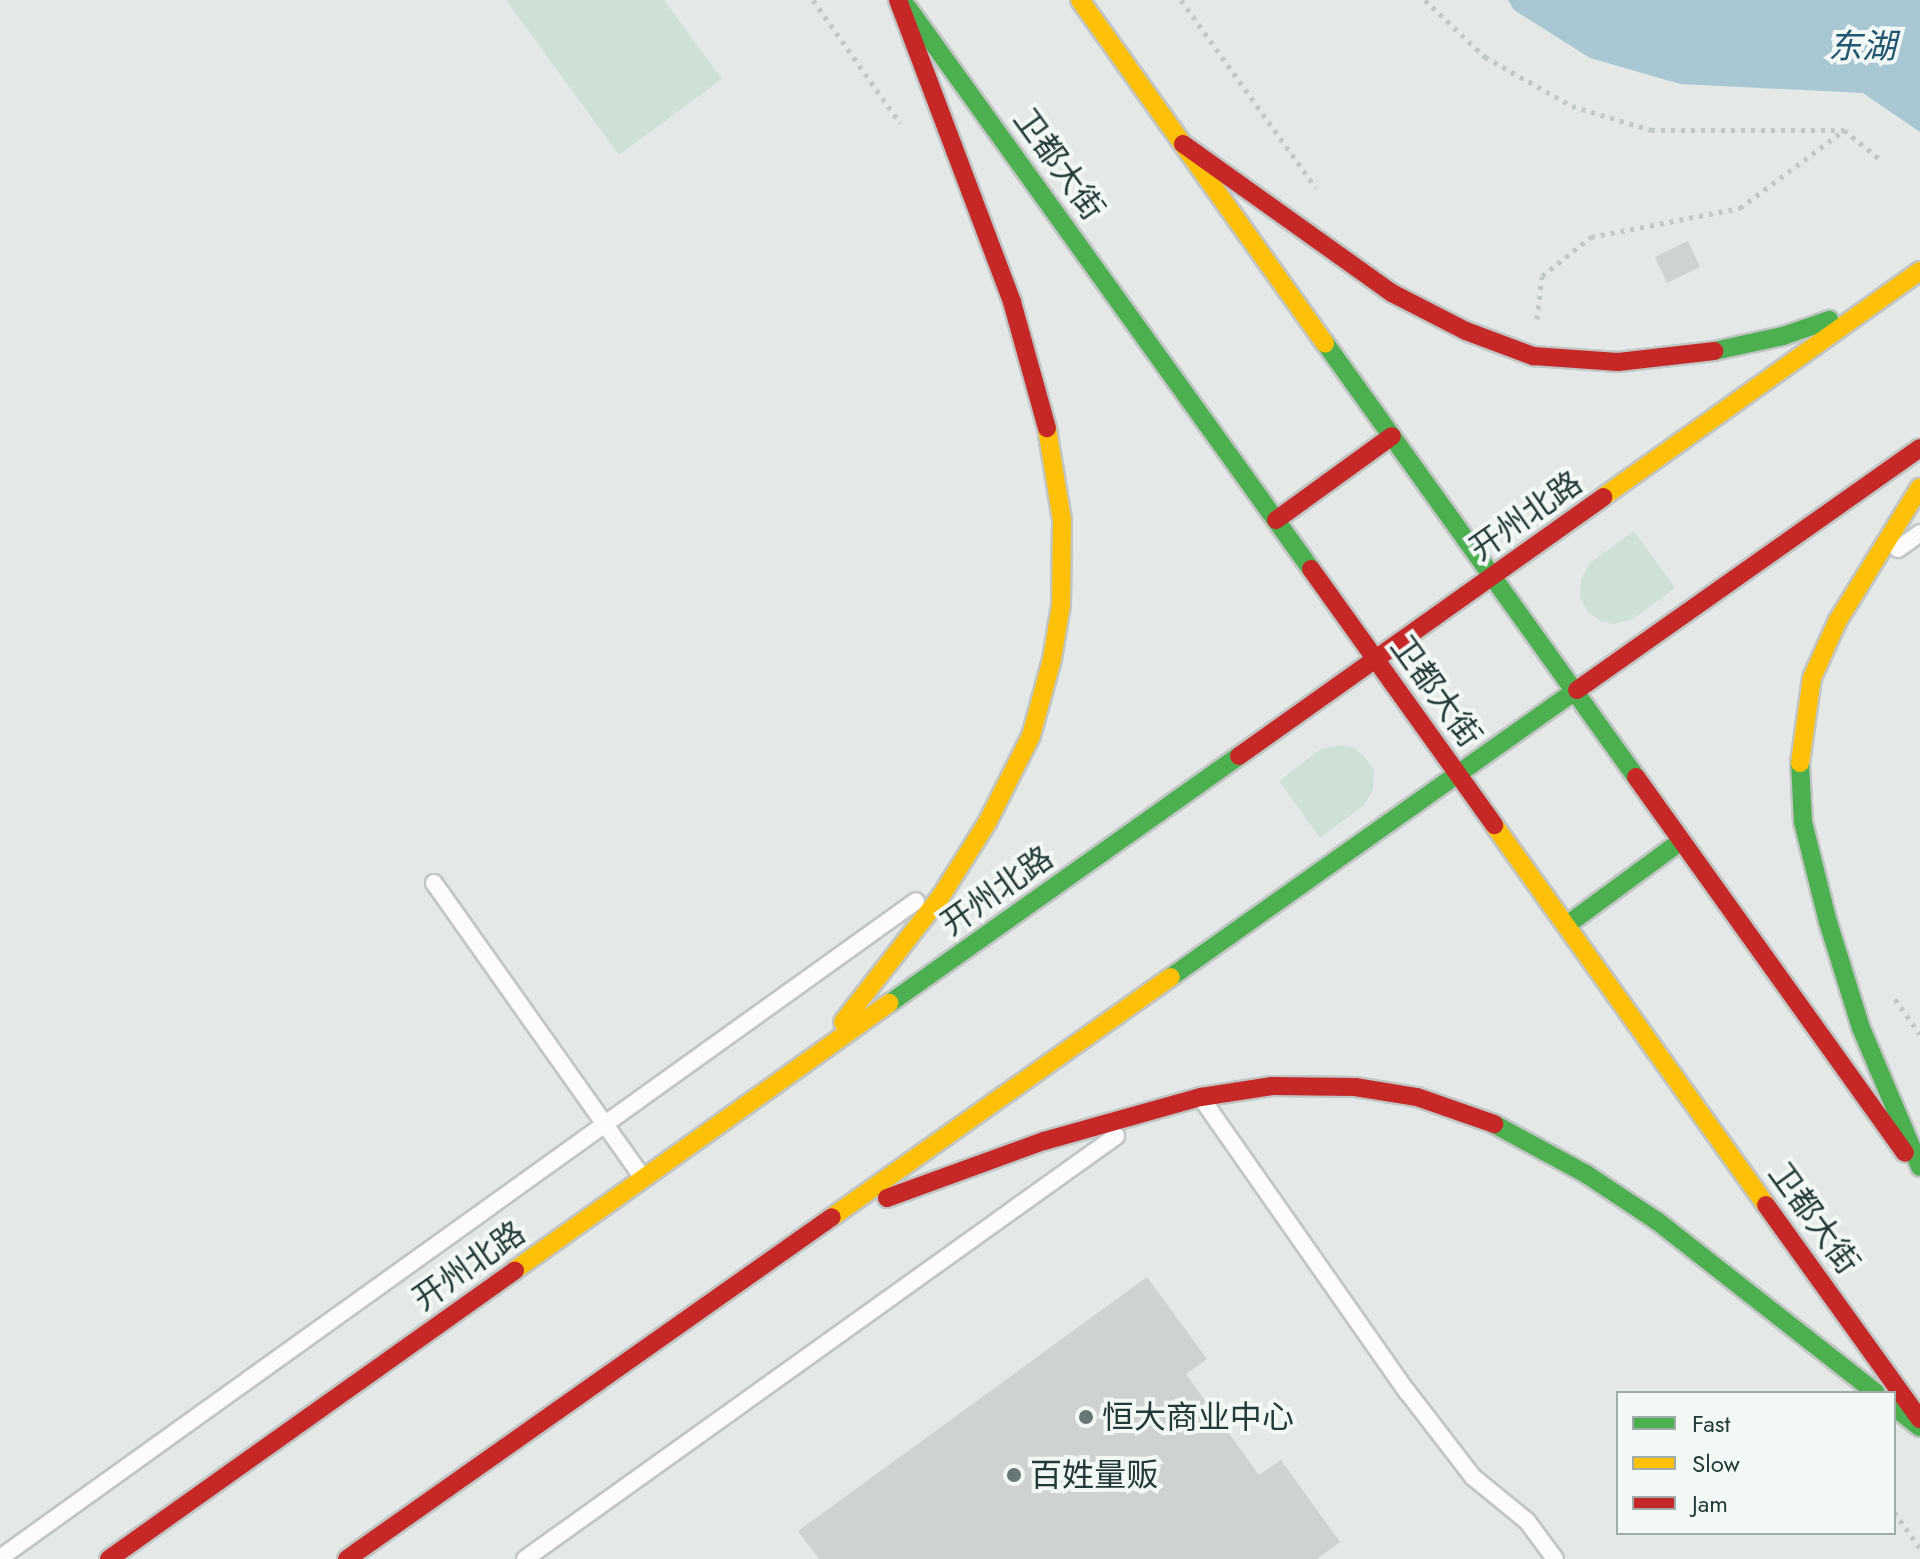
<!DOCTYPE html>
<html>
<head>
<meta charset="utf-8">
<style>
	body { margin:0 }
	#map { position:relative; width:1920px; height:1559px; overflow:hidden; background:#e4e9e7; font-family:Jost,"Noto Sans SC",sans-serif }
	div>[style] { position:absolute }
	[style*='--x'] { left:calc(var(--x)*1px); top:calc(var(--y)*1px); width:calc(var(--w)*1px); rotate:calc(var(--a)*1deg) }
	.green>* { inset:0; background:#cee1d6 }
	.water>* { inset:0; background:#a8c7d3 }
	.building>* { inset:0; background:#ced2d1 }
	.path>* { height:5px; margin-top:-2.5px; transform-origin:0; background:repeating-linear-gradient(90deg,#c1c9c8 0 4px,transparent 0 10px) }
	.roads { filter:drop-shadow(2px 0 #c1c6c4) drop-shadow(-2px 0 #c1c6c4) drop-shadow(0 2px #c1c6c4) drop-shadow(0 -2px #c1c6c4) }
	.lane>* { height:16px; margin:-8px; padding:0 8px; transform-origin:8px; border-radius:8px; background:#fbfcfb }
	.fast>* { height:18px; margin:-9px; padding:0 9px; transform-origin:9px; border-radius:9px; background:#4caf50 }
	.slow>* { height:18px; margin:-9px; padding:0 9px; transform-origin:9px; border-radius:9px; background:#ffc107 }
	.jam>* { height:18px; margin:-9px; padding:0 9px; transform-origin:9px; border-radius:9px; background:#c62828 }
	.dots>* { width:22px; height:22px; translate:-50% -50%; box-sizing:border-box; border:4px solid #f2f8f6; border-radius:50% }
	span { translate:-50% -50%; white-space:nowrap; text-align:center; line-height:1.15; -webkit-text-stroke:8px #f2f8f6; paint-order:stroke }
	.street-label { font-size:32px; color:#233a38 }
	.poi-label { font-size:32px; color:#233a38 }
	.left { translate:0 -50%; text-align:left }
	.water-label { font-size:34px; color:#235771; font-style:italic }
	.legend { position:absolute; left:1616px; top:1391px; width:280px; height:144px; box-sizing:border-box; background:#f2f8f6; border:2px solid #9facaa; margin:0; padding:10px 14px; list-style:none; font-size:24px; color:#233a38 }
	.legend li { display:flex; align-items:center; gap:16px; height:40px }
	.legend b { width:40px; border:2px solid #9facaa }
</style>
</head>
<body>
<div id="map">
	<div class="green">
		<div style="clip-path:polygon(506px 0,664px 0,722px 79px,619px 155px)"></div>
		<div style="clip-path:polygon(1634px 531px,1675px 588px,1633px 619px,1614px 624px,1601px 621px,1588px 612px,1580px 598px,1581px 579px,1590px 563px)"></div>
		<div style="clip-path:polygon(1340px 745px,1353px 747px,1365px 757px,1374px 770px,1373px 790px,1364px 805px,1320px 838px,1279px 781px,1321px 749px)"></div>
	</div>
	<div class="water">
		<div style="clip-path:polygon(1508px 0,1920px 0,1920px 132px,1863px 93px,1680px 84px,1590px 58px,1514px 10px)"></div>
	</div>
	<div class="building">
		<div style="clip-path:polygon(1688px 241px,1700px 267px,1667px 283px,1655px 257px)"></div>
		<div style="clip-path:polygon(1147px 1277px,1207px 1359px,1186px 1374px,1259px 1475px,1281px 1460px,1340px 1542px,1317px 1559px,819px 1559px,798px 1531px)"></div>
	</div>
	<div class="path">
		<div style="--x:813;--y:0;--w:151;--a:54.7"></div>
		<div style="--x:1181;--y:0;--w:231;--a:54.3"></div>
		<div style="--x:1425;--y:0;--w:83;--a:43.5"></div>
		<div style="--x:1485;--y:57;--w:100;--a:29.4"></div>
		<div style="--x:1572;--y:106;--w:83;--a:16.9"></div>
		<div style="--x:1651;--y:130;--w:193;--a:0"></div>
		<div style="--x:1844;--y:130;--w:49;--a:39.2"></div>
		<div style="--x:1537;--y:319;--w:43;--a:-83.4"></div>
		<div style="--x:1542;--y:276;--w:63;--a:-38.5"></div>
		<div style="--x:1591;--y:237;--w:152;--a:-11"></div>
		<div style="--x:1740;--y:208;--w:129;--a:-36.8"></div>
		<div style="--x:1895;--y:999;--w:43;--a:54.5"></div>
		<div style="--x:1894;--y:1512;--w:44;--a:54.2"></div>
	</div>
	<div class="roads">
		<div class="lane">
			<div style="--x:1898;--y:549;--w:27;--a:-36"></div>
			<div style="--x:434;--y:883;--w:362;--a:54.7"></div>
			<div style="--x:1204;--y:1102;--w:352;--a:55"></div>
			<div style="--x:1406;--y:1390;--w:110;--a:52.4"></div>
			<div style="--x:1473;--y:1477;--w:70;--a:39.2"></div>
			<div style="--x:1527;--y:1521;--w:47;--a:53.6"></div>
			<div style="--x:0;--y:1558;--w:1127;--a:-35.65"></div>
			<div style="--x:525;--y:1559;--w:727;--a:-35.59"></div>
		</div>
		<div class="fast">
			<div style="--x:908;--y:8;--w:691;--a:54.31"></div>
			<div style="--x:1325;--y:343;--w:534;--a:54.38"></div>
			<div style="--x:1714;--y:351;--w:71;--a:-12.3"></div>
			<div style="--x:1783;--y:336;--w:49;--a:-19.2"></div>
			<div style="--x:1800;--y:763;--w:59;--a:87.1"></div>
			<div style="--x:1803;--y:822;--w:103;--a:76"></div>
			<div style="--x:1828;--y:922;--w:111;--a:72.7"></div>
			<div style="--x:1861;--y:1028;--w:151;--a:67"></div>
			<div style="--x:1567;--y:925;--w:142;--a:-36.4"></div>
			<div style="--x:1171;--y:977;--w:497;--a:-35.3"></div>
			<div style="--x:890;--y:1003;--w:428;--a:-35.3"></div>
			<div style="--x:1494;--y:1124;--w:105;--a:28.5"></div>
			<div style="--x:1586;--y:1174;--w:85;--a:33.5"></div>
			<div style="--x:1657;--y:1221;--w:278;--a:38.1"></div>
			<div style="--x:1894;--y:1407;--w:33;--a:38"></div>
		</div>
		<div class="slow">
			<div style="--x:1080;--y:0;--w:422;--a:54.5"></div>
			<div style="--x:1603;--y:497;--w:389;--a:-35.5"></div>
			<div style="--x:1800;--y:763;--w:86;--a:-82"></div>
			<div style="--x:1812;--y:678;--w:61;--a:-65.9"></div>
			<div style="--x:1837;--y:622;--w:158;--a:-58.4"></div>
			<div style="--x:1494;--y:825;--w:467;--a:54.4"></div>
			<div style="--x:843;--y:1022;--w:160;--a:-52.1"></div>
			<div style="--x:941;--y:896;--w:86;--a:-57.8"></div>
			<div style="--x:987;--y:823;--w:97;--a:-63.2"></div>
			<div style="--x:1031;--y:736;--w:80;--a:-74.7"></div>
			<div style="--x:1052;--y:659;--w:55;--a:-80.5"></div>
			<div style="--x:1061;--y:605;--w:85;--a:-89.3"></div>
			<div style="--x:1062;--y:520;--w:93;--a:-99.3"></div>
			<div style="--x:832;--y:1217;--w:415;--a:-35.3"></div>
			<div style="--x:515;--y:1270;--w:460;--a:-35.5"></div>
		</div>
		<div class="jam">
			<div style="--x:898;--y:0;--w:323;--a:69.3"></div>
			<div style="--x:1012;--y:302;--w:131;--a:74.5"></div>
			<div style="--x:1183;--y:144;--w:257;--a:35.5"></div>
			<div style="--x:1392;--y:293;--w:83;--a:27.2"></div>
			<div style="--x:1466;--y:331;--w:72;--a:20.5"></div>
			<div style="--x:1533;--y:356;--w:85;--a:4"></div>
			<div style="--x:1618;--y:362;--w:97;--a:-6.5"></div>
			<div style="--x:1276;--y:520;--w:143;--a:-35.9"></div>
			<div style="--x:1311;--y:569;--w:315;--a:54.4"></div>
			<div style="--x:1577;--y:690;--w:420;--a:-35.2"></div>
			<div style="--x:1239;--y:756;--w:447;--a:-35.4"></div>
			<div style="--x:1636;--y:777;--w:462;--a:54.4"></div>
			<div style="--x:887;--y:1198;--w:167;--a:-20"></div>
			<div style="--x:1044;--y:1141;--w:163;--a:-15.7"></div>
			<div style="--x:1201;--y:1097;--w:72;--a:-8.8"></div>
			<div style="--x:1272;--y:1086;--w:83;--a:0.7"></div>
			<div style="--x:1355;--y:1087;--w:63;--a:9.2"></div>
			<div style="--x:1417;--y:1097;--w:82;--a:19.3"></div>
			<div style="--x:1766;--y:1205;--w:264;--a:54.3"></div>
			<div style="--x:109;--y:1559;--w:498;--a:-35.4"></div>
			<div style="--x:347;--y:1559;--w:593;--a:-35.19"></div>
		</div>
	</div>
	<div class="dots">
		<div style="left:1086px;top:1417px;background:#677775"></div>
		<div style="left:1014px;top:1475px;background:#677775"></div>
	</div>
	<div class="street-label">
		<span style="left:1059px;top:164px;rotate:54deg">卫都大街</span>
		<span style="left:1526px;top:516px;rotate:-35deg">开州北路</span>
		<span style="left:1436px;top:691px;rotate:54deg">卫都大街</span>
		<span style="left:997px;top:891px;rotate:-35deg">开州北路</span>
		<span style="left:1814px;top:1218px;rotate:54deg">卫都大街</span>
		<span style="left:469px;top:1266px;rotate:-35deg">开州北路</span>
	</div>
	<div class="poi-label">
		<span class="left" style="left:1102px;top:1417px">恒大商业中心</span>
		<span class="left" style="left:1030px;top:1475px">百姓量贩</span>
	</div>
	<div class="water-label">
		<span style="left:1862px;top:47px">东湖</span>
	</div>
	<ul class="legend">
	<li><b style="height:10px;background:#4caf50"></b>Fast</li>
	<li><b style="height:10px;background:#ffc107"></b>Slow</li>
	<li><b style="height:10px;background:#c62828"></b>Jam</li>
	</ul>
</div>
</body>
</html>
